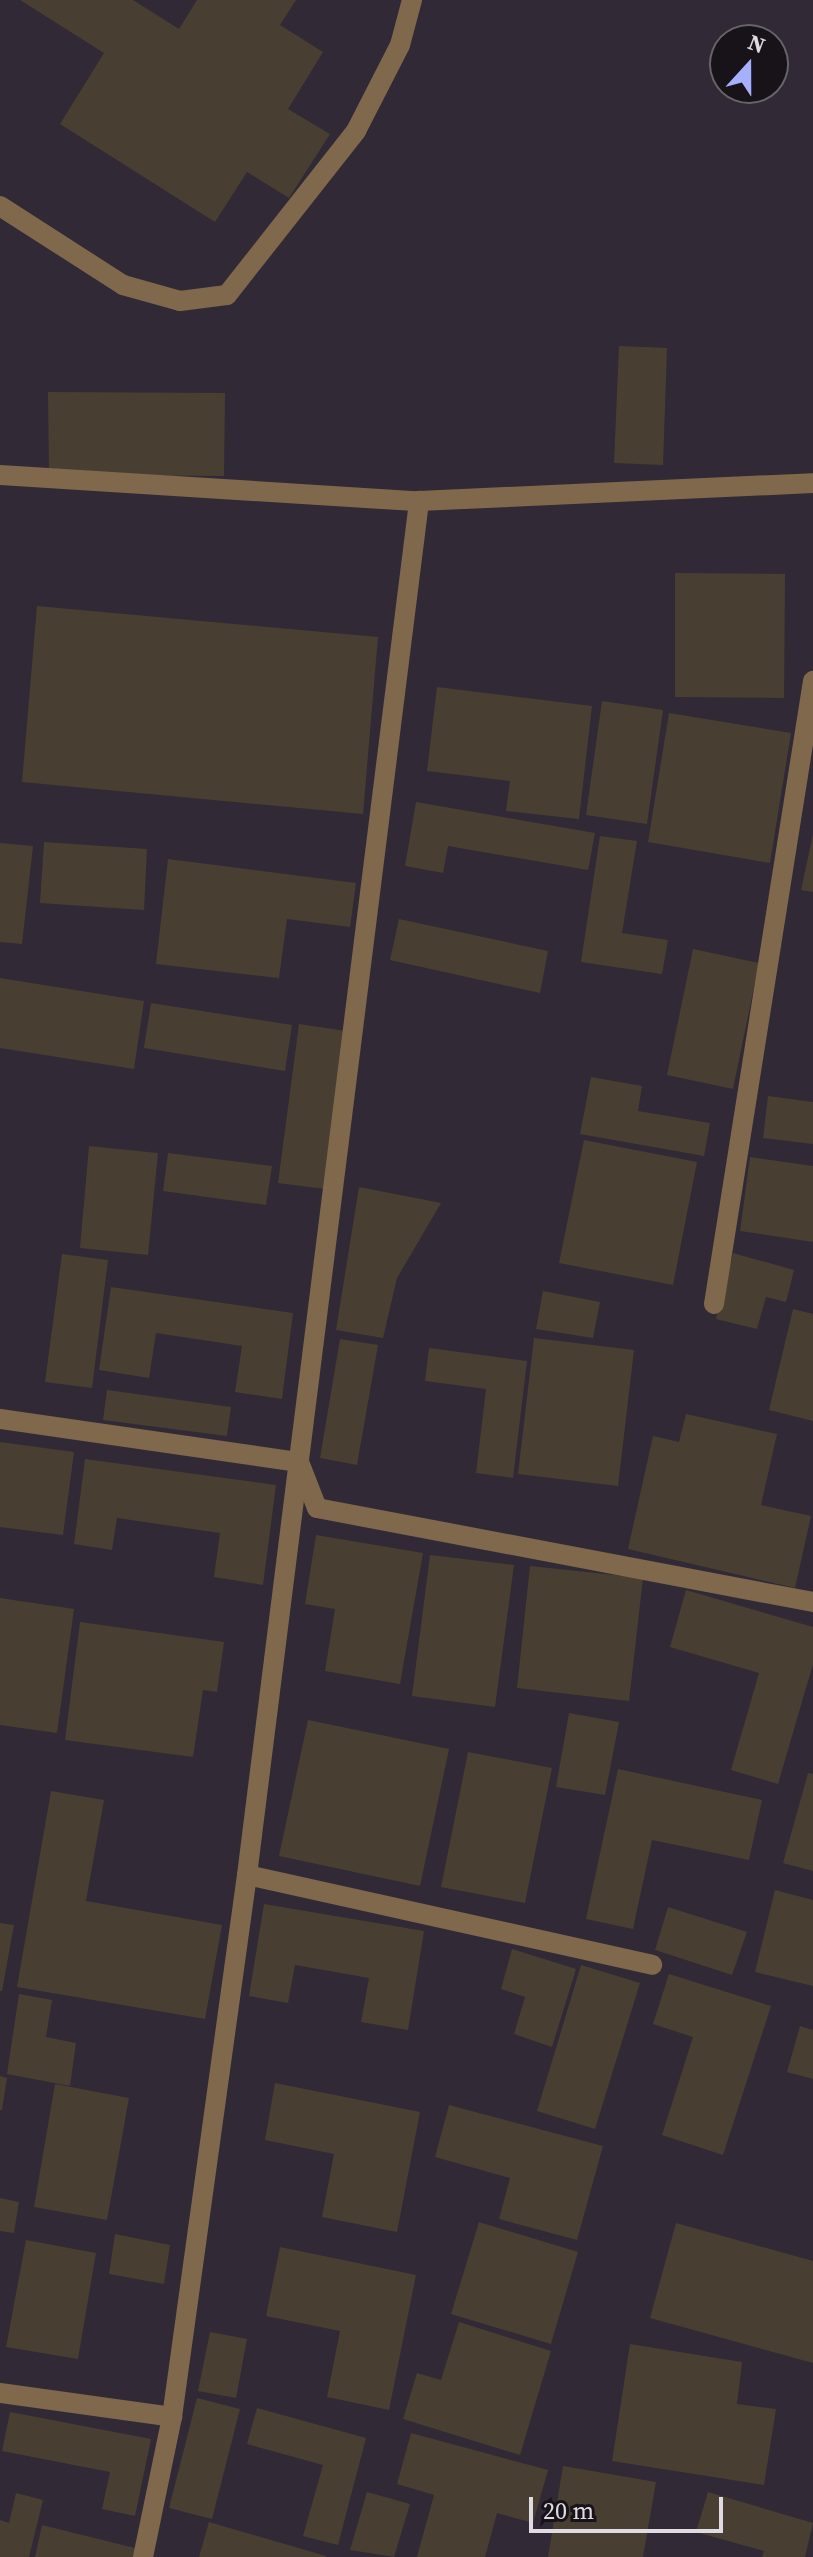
<!DOCTYPE html>
<html>
<head>
<meta charset="utf-8">
<style>
	body { margin:0 }
	#map { position:relative; width:813px; height:2557px; overflow:hidden; background:#312935; font-family:"Source Serif 4",serif }
	div>[style] { position:absolute }
	[style*='--x'] { left:calc(var(--x)*1px); top:calc(var(--y)*1px); width:calc(var(--w)*1px); rotate:calc(var(--a)*1deg) }
	.building>* { inset:0; background:#483f32 }
	.minor>* { height:20px; margin:-10px; padding:0 10px; transform-origin:10px; border-radius:10px; background:#80684d }
	span { translate:-50% -50%; white-space:nowrap; text-align:center; line-height:1.15; -webkit-text-stroke:6px #171319; paint-order:stroke }
	.north { position:absolute; left:709px; top:24px; width:80px; height:80px; box-sizing:border-box; background:#171319; border:2px solid #67636a; border-radius:50%; rotate:21deg; font-size:22px; font-weight:700; line-height:32px; text-align:center; color:#e0dbe3 }
	.north::after { content:''; display:block; margin:auto; width:28px; height:36px; background:#a5b1fc; clip-path:polygon(50% 0,100% 100%,50% 72%,0 100%) }
	.scale { position:absolute; left:529px; top:2497px; width:194px; height:36px; box-sizing:border-box; border:4px solid #e0dbe3; border-top:0; padding-left:10px; font-size:24px; line-height:28px; white-space:nowrap; color:#e0dbe3; -webkit-text-stroke:6px #171319; paint-order:stroke }
</style>
</head>
<body>
<div id="map">
	<div class="building">
		<div style="clip-path:polygon(20px 0,133px 0,179px 29px,197px 0,296px 0,280px 25px,323px 52px,288px 109px,330px 134px,289px 198px,247px 172px,215px 222px,60px 124px,104px 53px)"></div>
		<div style="clip-path:polygon(619px 346px,667px 348px,663px 465px,614px 463px)"></div>
		<div style="clip-path:polygon(48px 392px,225px 393px,224px 476px,49px 475px)"></div>
		<div style="clip-path:polygon(675px 573px,785px 574px,784px 698px,675px 697px)"></div>
		<div style="clip-path:polygon(37px 606px,378px 637px,363px 814px,22px 782px)"></div>
		<div style="clip-path:polygon(437px 687px,592px 706px,579px 819px,506px 811px,510px 781px,427px 771px)"></div>
		<div style="clip-path:polygon(602px 701px,663px 710px,647px 824px,586px 815px)"></div>
		<div style="clip-path:polygon(669px 713px,791px 733px,770px 863px,648px 842px)"></div>
		<div style="clip-path:polygon(416px 802px,595px 833px,588px 870px,448px 846px,443px 873px,405px 866px)"></div>
		<div style="clip-path:polygon(813px 834px,813px 892px,801px 890px)"></div>
		<div style="clip-path:polygon(600px 836px,637px 841px,622px 933px,668px 940px,662px 974px,581px 962px)"></div>
		<div style="clip-path:polygon(44px 842px,147px 849px,144px 910px,40px 903px)"></div>
		<div style="clip-path:polygon(0 843px,33px 846px,22px 944px,0 942px)"></div>
		<div style="clip-path:polygon(168px 859px,356px 883px,350px 927px,287px 919px,279px 978px,156px 964px)"></div>
		<div style="clip-path:polygon(399px 919px,548px 951px,540px 993px,390px 960px)"></div>
		<div style="clip-path:polygon(693px 949px,759px 963px,733px 1089px,667px 1075px)"></div>
		<div style="clip-path:polygon(0 978px,144px 1001px,134px 1069px,0 1048px)"></div>
		<div style="clip-path:polygon(151px 1003px,292px 1025px,285px 1071px,144px 1048px)"></div>
		<div style="clip-path:polygon(299px 1024px,346px 1031px,325px 1189px,278px 1183px)"></div>
		<div style="clip-path:polygon(591px 1077px,642px 1086px,638px 1111px,710px 1123px,704px 1156px,580px 1134px)"></div>
		<div style="clip-path:polygon(768px 1096px,813px 1102px,813px 1144px,763px 1138px)"></div>
		<div style="clip-path:polygon(584px 1140px,697px 1162px,673px 1285px,559px 1263px)"></div>
		<div style="clip-path:polygon(89px 1146px,158px 1153px,148px 1255px,80px 1248px)"></div>
		<div style="clip-path:polygon(168px 1153px,272px 1166px,266px 1205px,163px 1191px)"></div>
		<div style="clip-path:polygon(750px 1157px,813px 1166px,813px 1242px,740px 1231px)"></div>
		<div style="clip-path:polygon(359px 1187px,441px 1203px,397px 1278px,383px 1338px,336px 1330px)"></div>
		<div style="clip-path:polygon(733px 1253px,794px 1270px,786px 1302px,766px 1297px,757px 1329px,716px 1319px)"></div>
		<div style="clip-path:polygon(62px 1254px,108px 1260px,92px 1388px,45px 1382px)"></div>
		<div style="clip-path:polygon(111px 1287px,293px 1313px,282px 1399px,235px 1392px,242px 1346px,156px 1333px,149px 1378px,99px 1370px)"></div>
		<div style="clip-path:polygon(543px 1291px,600px 1302px,593px 1338px,536px 1329px)"></div>
		<div style="clip-path:polygon(793px 1309px,813px 1314px,813px 1421px,769px 1410px)"></div>
		<div style="clip-path:polygon(534px 1338px,634px 1350px,618px 1486px,518px 1474px)"></div>
		<div style="clip-path:polygon(340px 1339px,378px 1345px,357px 1465px,320px 1458px)"></div>
		<div style="clip-path:polygon(429px 1348px,527px 1361px,513px 1478px,476px 1473px,486px 1389px,425px 1381px)"></div>
		<div style="clip-path:polygon(107px 1390px,231px 1407px,227px 1436px,103px 1420px)"></div>
		<div style="clip-path:polygon(686px 1414px,777px 1434px,761px 1505px,811px 1516px,795px 1588px,628px 1549px,653px 1436px,679px 1442px)"></div>
		<div style="clip-path:polygon(0 1442px,74px 1452px,63px 1535px,0 1527px)"></div>
		<div style="clip-path:polygon(85px 1459px,276px 1485px,263px 1585px,214px 1577px,220px 1533px,117px 1518px,112px 1550px,74px 1544px)"></div>
		<div style="clip-path:polygon(316px 1535px,423px 1553px,400px 1684px,325px 1671px,335px 1609px,305px 1604px)"></div>
		<div style="clip-path:polygon(430px 1555px,514px 1565px,495px 1707px,412px 1696px)"></div>
		<div style="clip-path:polygon(530px 1566px,643px 1578px,629px 1701px,517px 1688px)"></div>
		<div style="clip-path:polygon(686px 1590px,813px 1627px,813px 1664px,778px 1784px,731px 1770px,759px 1673px,670px 1647px)"></div>
		<div style="clip-path:polygon(0 1598px,74px 1609px,57px 1733px,0 1725px)"></div>
		<div style="clip-path:polygon(80px 1622px,224px 1642px,217px 1692px,203px 1690px,193px 1757px,65px 1740px)"></div>
		<div style="clip-path:polygon(569px 1713px,619px 1722px,605px 1795px,556px 1787px)"></div>
		<div style="clip-path:polygon(308px 1720px,449px 1749px,420px 1886px,279px 1856px)"></div>
		<div style="clip-path:polygon(468px 1752px,552px 1768px,525px 1903px,441px 1887px)"></div>
		<div style="clip-path:polygon(618px 1769px,762px 1800px,749px 1860px,652px 1840px,633px 1929px,586px 1919px)"></div>
		<div style="clip-path:polygon(808px 1773px,813px 1774px,813px 1871px,783px 1863px)"></div>
		<div style="clip-path:polygon(51px 1791px,104px 1800px,86px 1901px,222px 1925px,205px 2019px,17px 1987px)"></div>
		<div style="clip-path:polygon(775px 1890px,813px 1900px,813px 1986px,755px 1972px)"></div>
		<div style="clip-path:polygon(264px 1904px,424px 1931px,408px 2030px,361px 2022px,369px 1978px,295px 1965px,288px 2003px,249px 1996px)"></div>
		<div style="clip-path:polygon(668px 1907px,747px 1932px,732px 1975px,655px 1950px)"></div>
		<div style="clip-path:polygon(0 1923px,14px 1925px,2px 1991px,0 1991px)"></div>
		<div style="clip-path:polygon(512px 1949px,576px 1969px,552px 2047px,514px 2034px,525px 1997px,501px 1989px)"></div>
		<div style="clip-path:polygon(581px 1965px,640px 1983px,595px 2129px,537px 2111px)"></div>
		<div style="clip-path:polygon(669px 1974px,771px 2006px,723px 2155px,662px 2135px,693px 2037px,653px 2024px)"></div>
		<div style="clip-path:polygon(19px 1994px,52px 2000px,46px 2037px,76px 2043px,70px 2086px,7px 2074px)"></div>
		<div style="clip-path:polygon(800px 2026px,813px 2030px,813px 2079px,787px 2072px)"></div>
		<div style="clip-path:polygon(0 2076px,7px 2078px,2px 2110px,0 2110px)"></div>
		<div style="clip-path:polygon(275px 2083px,420px 2112px,397px 2232px,322px 2217px,334px 2154px,265px 2140px)"></div>
		<div style="clip-path:polygon(55px 2084px,129px 2098px,107px 2220px,34px 2207px)"></div>
		<div style="clip-path:polygon(449px 2105px,603px 2146px,577px 2240px,499px 2219px,510px 2178px,435px 2157px)"></div>
		<div style="clip-path:polygon(0 2198px,19px 2202px,14px 2233px,0 2231px)"></div>
		<div style="clip-path:polygon(479px 2222px,578px 2252px,551px 2344px,451px 2314px)"></div>
		<div style="clip-path:polygon(676px 2223px,813px 2261px,813px 2363px,650px 2318px)"></div>
		<div style="clip-path:polygon(115px 2234px,170px 2245px,164px 2284px,109px 2274px)"></div>
		<div style="clip-path:polygon(26px 2240px,96px 2253px,78px 2359px,6px 2347px)"></div>
		<div style="clip-path:polygon(280px 2247px,416px 2275px,389px 2410px,327px 2397px,340px 2331px,266px 2316px)"></div>
		<div style="clip-path:polygon(459px 2322px,551px 2351px,520px 2455px,403px 2419px,417px 2373px,441px 2380px)"></div>
		<div style="clip-path:polygon(210px 2332px,247px 2339px,236px 2398px,198px 2391px)"></div>
		<div style="clip-path:polygon(630px 2344px,742px 2362px,737px 2404px,776px 2409px,764px 2485px,612px 2461px)"></div>
		<div style="clip-path:polygon(197px 2398px,240px 2409px,212px 2519px,169px 2508px)"></div>
		<div style="clip-path:polygon(257px 2408px,366px 2438px,338px 2545px,303px 2536px,323px 2465px,247px 2444px)"></div>
		<div style="clip-path:polygon(10px 2412px,151px 2439px,135px 2516px,102px 2509px,110px 2472px,2px 2451px)"></div>
		<div style="clip-path:polygon(411px 2433px,548px 2470px,533px 2523px,497px 2513px,485px 2557px,417px 2557px,434px 2495px,397px 2484px)"></div>
		<div style="clip-path:polygon(563px 2466px,656px 2482px,643px 2557px,548px 2557px)"></div>
		<div style="clip-path:polygon(367px 2492px,410px 2504px,394px 2557px,350px 2550px)"></div>
		<div style="clip-path:polygon(708px 2492px,813px 2523px,805px 2557px,762px 2557px,764px 2551px,696px 2532px)"></div>
		<div style="clip-path:polygon(16px 2493px,43px 2500px,29px 2557px,0 2557px,0 2520px,9px 2523px)"></div>
		<div style="clip-path:polygon(209px 2522px,326px 2556px,326px 2557px,199px 2557px)"></div>
		<div style="clip-path:polygon(42px 2525px,135px 2548px,133px 2557px,35px 2557px)"></div>
	</div>
	<div class="minor">
		<div style="--x:0;--y:206;--w:146;--a:32.7"></div>
		<div style="--x:123;--y:285;--w:59;--a:15.7"></div>
		<div style="--x:180;--y:301;--w:47;--a:-7.3"></div>
		<div style="--x:227;--y:295;--w:209;--a:-51.8"></div>
		<div style="--x:356;--y:131;--w:97;--a:-62.9"></div>
		<div style="--x:400;--y:45;--w:47;--a:-75.1"></div>
		<div style="--x:0;--y:475;--w:420;--a:3.6"></div>
		<div style="--x:419;--y:501;--w:394;--a:-2.6"></div>
		<div style="--x:714;--y:1304;--w:631;--a:-80.97"></div>
		<div style="--x:0;--y:1419;--w:302;--a:8.2"></div>
		<div style="--x:299;--y:1462;--w:49;--a:68.6"></div>
		<div style="--x:317;--y:1508;--w:505;--a:10.73"></div>
		<div style="--x:247;--y:1875;--w:415;--a:12.5"></div>
		<div style="--x:0;--y:2393;--w:174;--a:7.9"></div>
		<div style="--x:143;--y:2557;--w:143;--a:-78.3"></div>
		<div style="--x:172;--y:2417;--w:547;--a:-82.12"></div>
		<div style="--x:247;--y:1875;--w:1385;--a:-82.86"></div>
	</div>
	<div class="north">N</div>
	<div class="scale">20 m</div>
</div>
</body>
</html>
